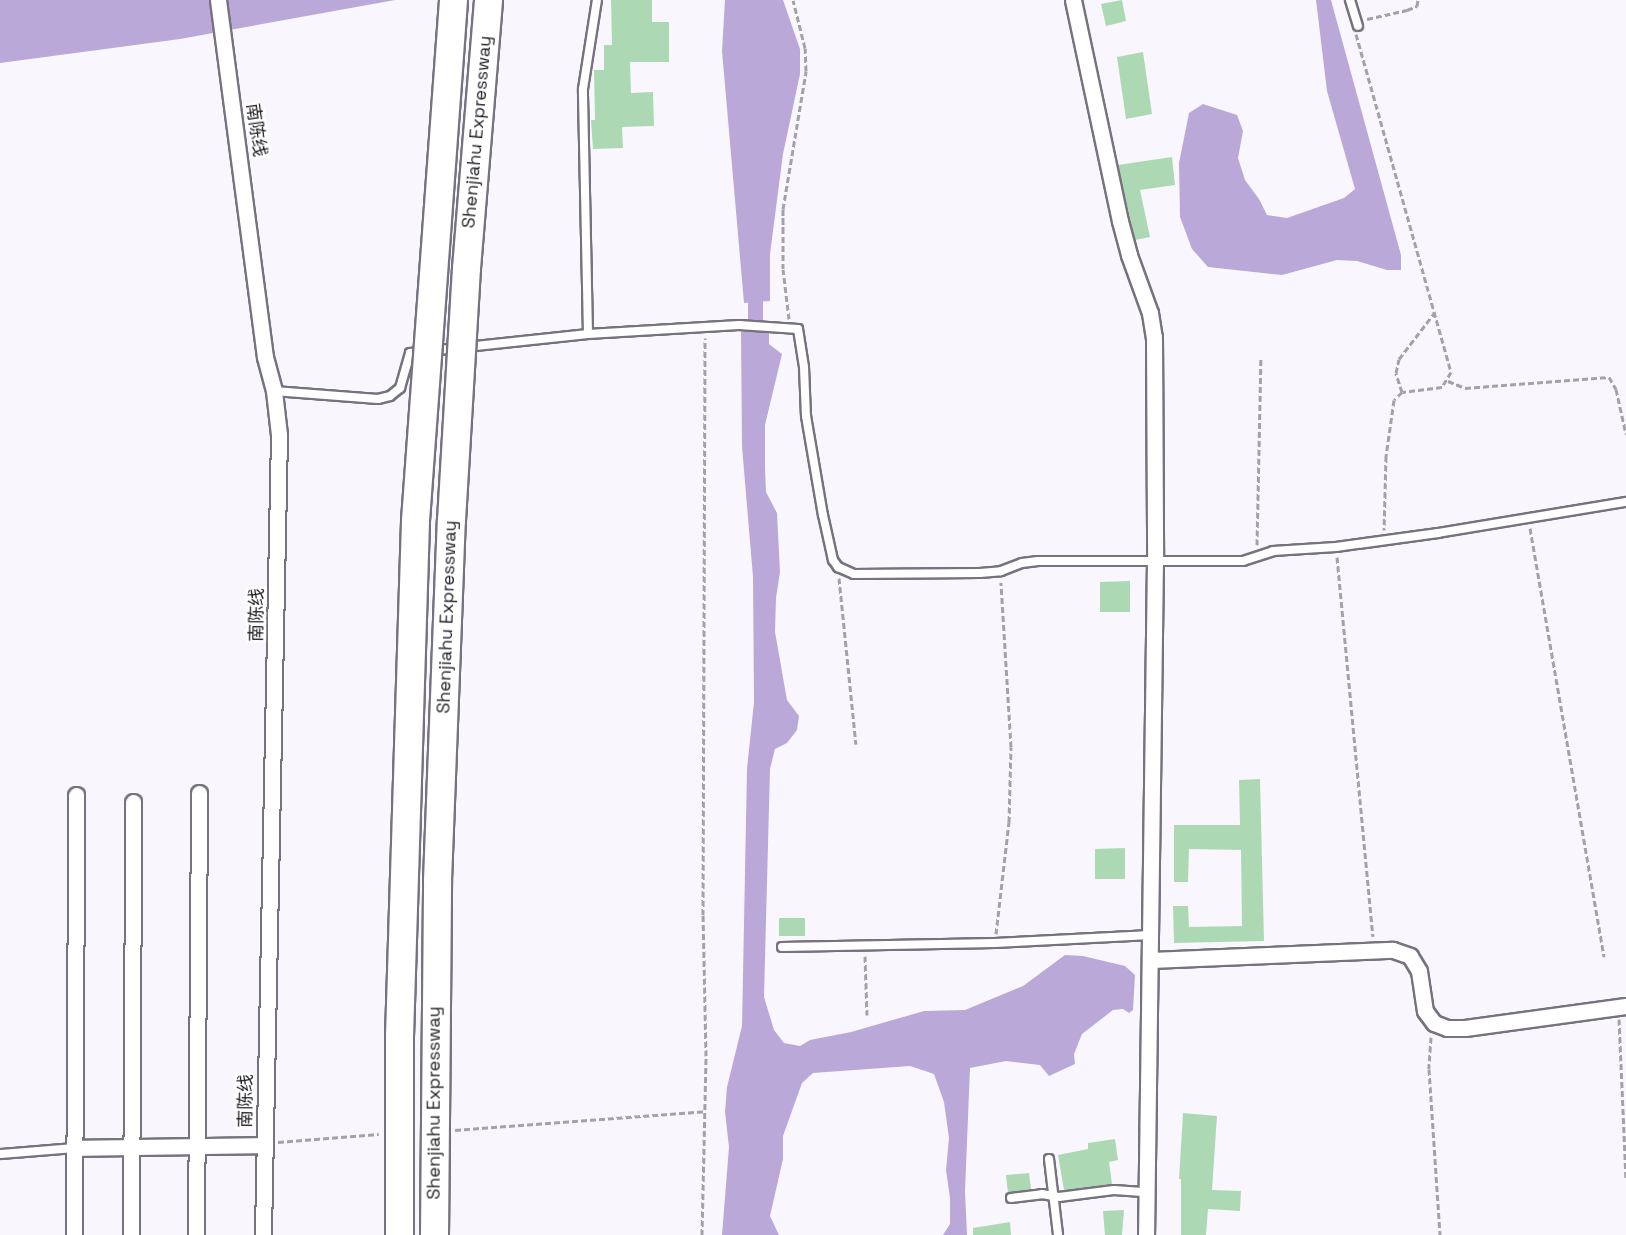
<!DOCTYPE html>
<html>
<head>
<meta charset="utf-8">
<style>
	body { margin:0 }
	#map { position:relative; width:1626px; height:1235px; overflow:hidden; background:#f9f7fd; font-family:"Space Grotesk","Noto Sans SC",sans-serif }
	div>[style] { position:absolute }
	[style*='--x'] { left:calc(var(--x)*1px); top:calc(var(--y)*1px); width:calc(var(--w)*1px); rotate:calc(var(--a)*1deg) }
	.water>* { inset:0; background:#baa9d8 }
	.canal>* { height:15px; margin:-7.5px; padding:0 7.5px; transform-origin:7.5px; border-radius:7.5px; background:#baa9d8 }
	.building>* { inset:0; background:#acd9b4 }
	.path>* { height:3px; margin-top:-1.5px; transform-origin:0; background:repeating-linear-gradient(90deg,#a4a2a7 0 6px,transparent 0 9px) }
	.roads { filter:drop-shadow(2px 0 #76727e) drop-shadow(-2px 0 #76727e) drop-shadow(0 2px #76727e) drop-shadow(0 -2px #76727e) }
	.service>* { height:8px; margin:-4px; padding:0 4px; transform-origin:4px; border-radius:4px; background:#fff }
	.minor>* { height:15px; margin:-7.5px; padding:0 7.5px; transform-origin:7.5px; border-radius:7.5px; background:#fff }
	.bridges { filter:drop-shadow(2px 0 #76727e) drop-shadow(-2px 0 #76727e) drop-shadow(0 2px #76727e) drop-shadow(0 -2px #76727e) }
	.motorway-bridge>* { height:27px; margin:-13.5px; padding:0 13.5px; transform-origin:13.5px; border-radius:13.5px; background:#fff }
	span { translate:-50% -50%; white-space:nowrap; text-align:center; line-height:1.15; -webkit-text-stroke:5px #fff; paint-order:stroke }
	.street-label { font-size:18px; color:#201e23 }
</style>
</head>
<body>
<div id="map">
	<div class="water">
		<div style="clip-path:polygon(0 0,395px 0,180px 39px,0 63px)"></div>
		<div style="clip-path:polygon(725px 0,783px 0,800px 49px,800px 74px,783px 154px,770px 254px,770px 301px,744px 303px,722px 51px)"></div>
		<div style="clip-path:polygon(1316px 0,1331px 0,1401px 255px,1401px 270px,1387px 270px,1357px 261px,1337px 260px,1282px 275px,1208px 267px,1192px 249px,1180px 217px,1179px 163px,1189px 113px,1203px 104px,1237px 115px,1243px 131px,1238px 158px,1245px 180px,1259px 199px,1267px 215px,1287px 218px,1344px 198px,1355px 189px,1327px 91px)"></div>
		<div style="clip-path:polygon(741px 332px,769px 332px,769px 344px,782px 354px,765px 425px,765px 468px,766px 492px,777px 513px,780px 572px,776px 598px,775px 632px,787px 700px,799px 716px,797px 730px,787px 743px,775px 749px,770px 769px,764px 997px,774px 1030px,784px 1043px,800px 1046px,810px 1040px,851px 1032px,924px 1011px,965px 1010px,1023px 986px,1065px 955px,1083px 956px,1125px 966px,1135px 975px,1133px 1010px,1129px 1013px,1123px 1009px,1113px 1010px,1082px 1034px,1074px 1054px,1075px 1064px,1049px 1076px,1040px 1065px,1006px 1061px,970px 1068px,965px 1191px,967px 1235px,943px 1235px,950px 1224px,950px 1198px,946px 1170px,949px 1138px,944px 1102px,934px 1074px,910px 1066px,813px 1073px,802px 1083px,783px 1136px,783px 1159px,770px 1216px,779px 1235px,722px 1235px,729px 1147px,725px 1112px,727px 1087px,742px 1026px,747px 769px,754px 702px,753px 577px,742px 446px)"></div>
	</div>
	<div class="canal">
		<div style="--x:755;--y:282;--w:69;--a:90"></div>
	</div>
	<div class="building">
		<div style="clip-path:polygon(611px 0,652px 0,652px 22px,669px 22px,669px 62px,630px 62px,631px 93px,653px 92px,654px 126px,622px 127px,623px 148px,593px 149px,591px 120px,595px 120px,594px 70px,604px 70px,604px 45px,612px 45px)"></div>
		<div style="clip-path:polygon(1122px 0,1126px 21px,1106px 26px,1101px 4px)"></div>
		<div style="clip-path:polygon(1143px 52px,1152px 114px,1126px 119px,1117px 57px)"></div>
		<div style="clip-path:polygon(1172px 157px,1175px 185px,1140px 190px,1150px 237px,1135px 240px,1118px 165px)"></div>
		<div style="clip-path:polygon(1130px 581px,1130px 612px,1100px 612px,1100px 582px)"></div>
		<div style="clip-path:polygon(1260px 779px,1264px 941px,1174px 943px,1173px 906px,1188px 906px,1189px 927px,1242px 926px,1241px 850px,1189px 849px,1188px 882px,1174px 882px,1174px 825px,1240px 825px,1239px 780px)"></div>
		<div style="clip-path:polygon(1125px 848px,1125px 879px,1095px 879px,1095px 849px)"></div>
		<div style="clip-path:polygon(779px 918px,805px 918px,805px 936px,779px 936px)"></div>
		<div style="clip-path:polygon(1183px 1113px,1217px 1116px,1212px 1190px,1241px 1191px,1240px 1211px,1208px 1209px,1206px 1235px,1181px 1235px,1181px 1179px,1179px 1179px)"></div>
		<div style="clip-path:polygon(1115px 1139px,1118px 1160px,1109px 1162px,1112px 1184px,1064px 1190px,1058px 1155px,1088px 1149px,1088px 1143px)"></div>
		<div style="clip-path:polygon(1029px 1173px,1031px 1189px,1008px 1193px,1006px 1175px)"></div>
		<div style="clip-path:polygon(1124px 1210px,1122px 1235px,1105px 1235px,1103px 1211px)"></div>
		<div style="clip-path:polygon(1010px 1222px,1011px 1235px,973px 1235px,973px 1228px)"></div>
	</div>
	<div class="path">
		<div style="--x:1367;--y:19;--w:41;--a:-12.7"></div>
		<div style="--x:1407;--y:10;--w:11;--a:-22"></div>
		<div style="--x:1417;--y:6;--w:6;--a:-81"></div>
		<div style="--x:1356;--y:34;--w:351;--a:74.3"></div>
		<div style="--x:1451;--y:372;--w:17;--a:121"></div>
		<div style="--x:1442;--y:387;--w:40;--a:172.9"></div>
		<div style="--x:1402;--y:392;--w:11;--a:135"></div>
		<div style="--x:1394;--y:400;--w:57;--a:98.1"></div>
		<div style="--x:1386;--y:456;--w:74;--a:91.5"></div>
		<div style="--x:789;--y:319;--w:50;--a:-96.8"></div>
		<div style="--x:783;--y:269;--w:60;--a:-90"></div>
		<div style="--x:783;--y:209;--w:140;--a:-80.5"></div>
		<div style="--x:806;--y:71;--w:23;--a:-92"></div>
		<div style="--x:805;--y:48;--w:49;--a:-104"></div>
		<div style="--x:1448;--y:381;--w:18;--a:22"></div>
		<div style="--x:1465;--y:388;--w:144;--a:-4.4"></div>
		<div style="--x:1609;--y:377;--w:14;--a:60"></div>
		<div style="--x:1616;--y:389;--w:46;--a:77.5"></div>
		<div style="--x:1402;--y:392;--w:20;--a:-108"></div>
		<div style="--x:1396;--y:373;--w:14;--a:-78"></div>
		<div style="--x:1399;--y:359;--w:59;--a:-52.5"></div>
		<div style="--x:1530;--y:528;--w:435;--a:80.2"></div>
		<div style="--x:1257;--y:545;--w:187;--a:-88.8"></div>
		<div style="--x:1337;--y:557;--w:381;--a:84.6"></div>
		<div style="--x:839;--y:578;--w:167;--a:84.2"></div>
		<div style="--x:996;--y:934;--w:113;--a:-83.4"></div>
		<div style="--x:1009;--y:822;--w:75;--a:-88.5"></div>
		<div style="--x:1011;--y:747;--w:165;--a:-93.5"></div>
		<div style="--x:865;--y:956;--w:59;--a:88.1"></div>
		<div style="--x:1619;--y:1019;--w:160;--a:87.5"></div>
		<div style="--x:1431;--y:1037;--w:32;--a:94"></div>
		<div style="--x:1429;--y:1069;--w:166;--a:86.2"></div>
		<div style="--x:455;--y:1130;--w:251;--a:-4.3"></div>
		<div style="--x:278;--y:1142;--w:101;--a:-4.5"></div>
		<div style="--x:702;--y:1235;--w:179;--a:-88.7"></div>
		<div style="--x:706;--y:1056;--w:141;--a:-91.2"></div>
		<div style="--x:703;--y:915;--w:577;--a:-89.8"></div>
	</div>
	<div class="roads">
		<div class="service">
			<div style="--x:1350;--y:0;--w:27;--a:73"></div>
			<div style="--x:588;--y:334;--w:245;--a:-91.2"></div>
			<div style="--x:583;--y:89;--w:90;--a:-81.1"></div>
			<div style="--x:274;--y:391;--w:104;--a:4.4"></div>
			<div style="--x:378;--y:399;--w:12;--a:-14"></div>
			<div style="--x:390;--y:396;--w:13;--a:-39"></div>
			<div style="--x:400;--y:388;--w:36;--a:-74"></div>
			<div style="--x:410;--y:353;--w:179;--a:-6.1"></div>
			<div style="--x:588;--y:334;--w:151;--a:-3.4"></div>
			<div style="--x:739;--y:325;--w:59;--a:3.9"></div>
			<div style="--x:798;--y:329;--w:38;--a:81"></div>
			<div style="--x:804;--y:367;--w:49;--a:87.7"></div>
			<div style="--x:806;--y:416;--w:100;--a:80.3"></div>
			<div style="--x:823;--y:515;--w:46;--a:77.5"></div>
			<div style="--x:833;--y:560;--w:9;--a:54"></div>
			<div style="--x:838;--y:567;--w:17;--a:24"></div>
			<div style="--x:854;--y:574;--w:126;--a:-0.5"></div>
			<div style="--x:980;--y:573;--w:21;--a:-5"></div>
			<div style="--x:1001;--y:571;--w:22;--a:-21"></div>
			<div style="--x:1022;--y:563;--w:16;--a:-7"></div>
			<div style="--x:1038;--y:561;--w:205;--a:0"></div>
			<div style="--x:1243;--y:561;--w:32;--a:-18"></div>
			<div style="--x:1273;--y:551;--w:63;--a:-3.6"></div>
			<div style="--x:1336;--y:547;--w:103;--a:-7.8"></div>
			<div style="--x:1438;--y:533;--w:191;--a:-9.4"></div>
			<div style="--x:782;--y:947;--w:213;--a:-1.1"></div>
			<div style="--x:995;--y:943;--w:156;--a:-2.9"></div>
			<div style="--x:0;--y:1154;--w:74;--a:-4.6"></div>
			<div style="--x:1049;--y:1159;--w:77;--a:83.2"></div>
			<div style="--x:1011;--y:1198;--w:31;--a:-7"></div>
			<div style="--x:1042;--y:1194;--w:17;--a:10"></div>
			<div style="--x:1059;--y:1197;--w:55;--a:-7.3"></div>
			<div style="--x:1114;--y:1190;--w:32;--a:4"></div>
		</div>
		<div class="minor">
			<div style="--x:218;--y:0;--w:360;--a:82.5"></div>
			<div style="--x:265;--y:357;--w:35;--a:75"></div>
			<div style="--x:274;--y:391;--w:44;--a:83.5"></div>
			<div style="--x:279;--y:435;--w:800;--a:91.15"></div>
			<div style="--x:1073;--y:0;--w:226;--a:78"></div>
			<div style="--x:1120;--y:221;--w:35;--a:75"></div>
			<div style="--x:1129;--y:255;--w:62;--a:70.1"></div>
			<div style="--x:1150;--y:313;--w:24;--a:81"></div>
			<div style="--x:1154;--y:337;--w:223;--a:89.7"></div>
			<div style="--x:1155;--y:560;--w:675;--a:90.76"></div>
			<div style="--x:1151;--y:960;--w:242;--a:-2.4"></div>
			<div style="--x:1393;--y:950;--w:18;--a:19"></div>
			<div style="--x:1410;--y:956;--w:17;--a:59"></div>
			<div style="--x:1419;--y:971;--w:40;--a:81.5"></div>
			<div style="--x:1425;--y:1011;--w:15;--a:53"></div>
			<div style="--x:1434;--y:1023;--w:14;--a:21"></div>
			<div style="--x:1447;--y:1028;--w:18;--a:0"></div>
			<div style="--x:1465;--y:1028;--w:162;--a:-7.8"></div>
			<div style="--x:74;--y:1148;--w:191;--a:-0.9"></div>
			<div style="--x:74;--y:1235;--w:440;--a:-89.7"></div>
			<div style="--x:131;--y:1235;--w:433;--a:-89.7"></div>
			<div style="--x:196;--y:1235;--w:442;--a:-89.6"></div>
		</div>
	</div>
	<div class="bridges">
		<div class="motorway-bridge">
			<div style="--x:399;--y:1235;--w:199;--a:-90"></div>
			<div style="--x:399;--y:1036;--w:516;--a:-88.22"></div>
			<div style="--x:415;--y:520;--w:521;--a:-85.82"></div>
			<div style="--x:434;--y:1235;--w:355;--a:-89.5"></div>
			<div style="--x:437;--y:880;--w:360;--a:-87.8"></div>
			<div style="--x:451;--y:520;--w:252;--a:-86.6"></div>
			<div style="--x:466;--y:268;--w:269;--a:-85.3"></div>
		</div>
	</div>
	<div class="street-label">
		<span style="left:256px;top:130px;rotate:82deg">南陈线</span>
		<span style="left:477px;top:132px;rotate:-85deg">Shenjiahu Expressway</span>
		<span style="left:257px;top:615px;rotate:-89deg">南陈线</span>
		<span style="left:447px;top:617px;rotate:-88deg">Shenjiahu Expressway</span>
		<span style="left:246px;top:1101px;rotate:-89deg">南陈线</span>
		<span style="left:434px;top:1103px;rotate:-90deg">Shenjiahu Expressway</span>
	</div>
</div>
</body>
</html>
